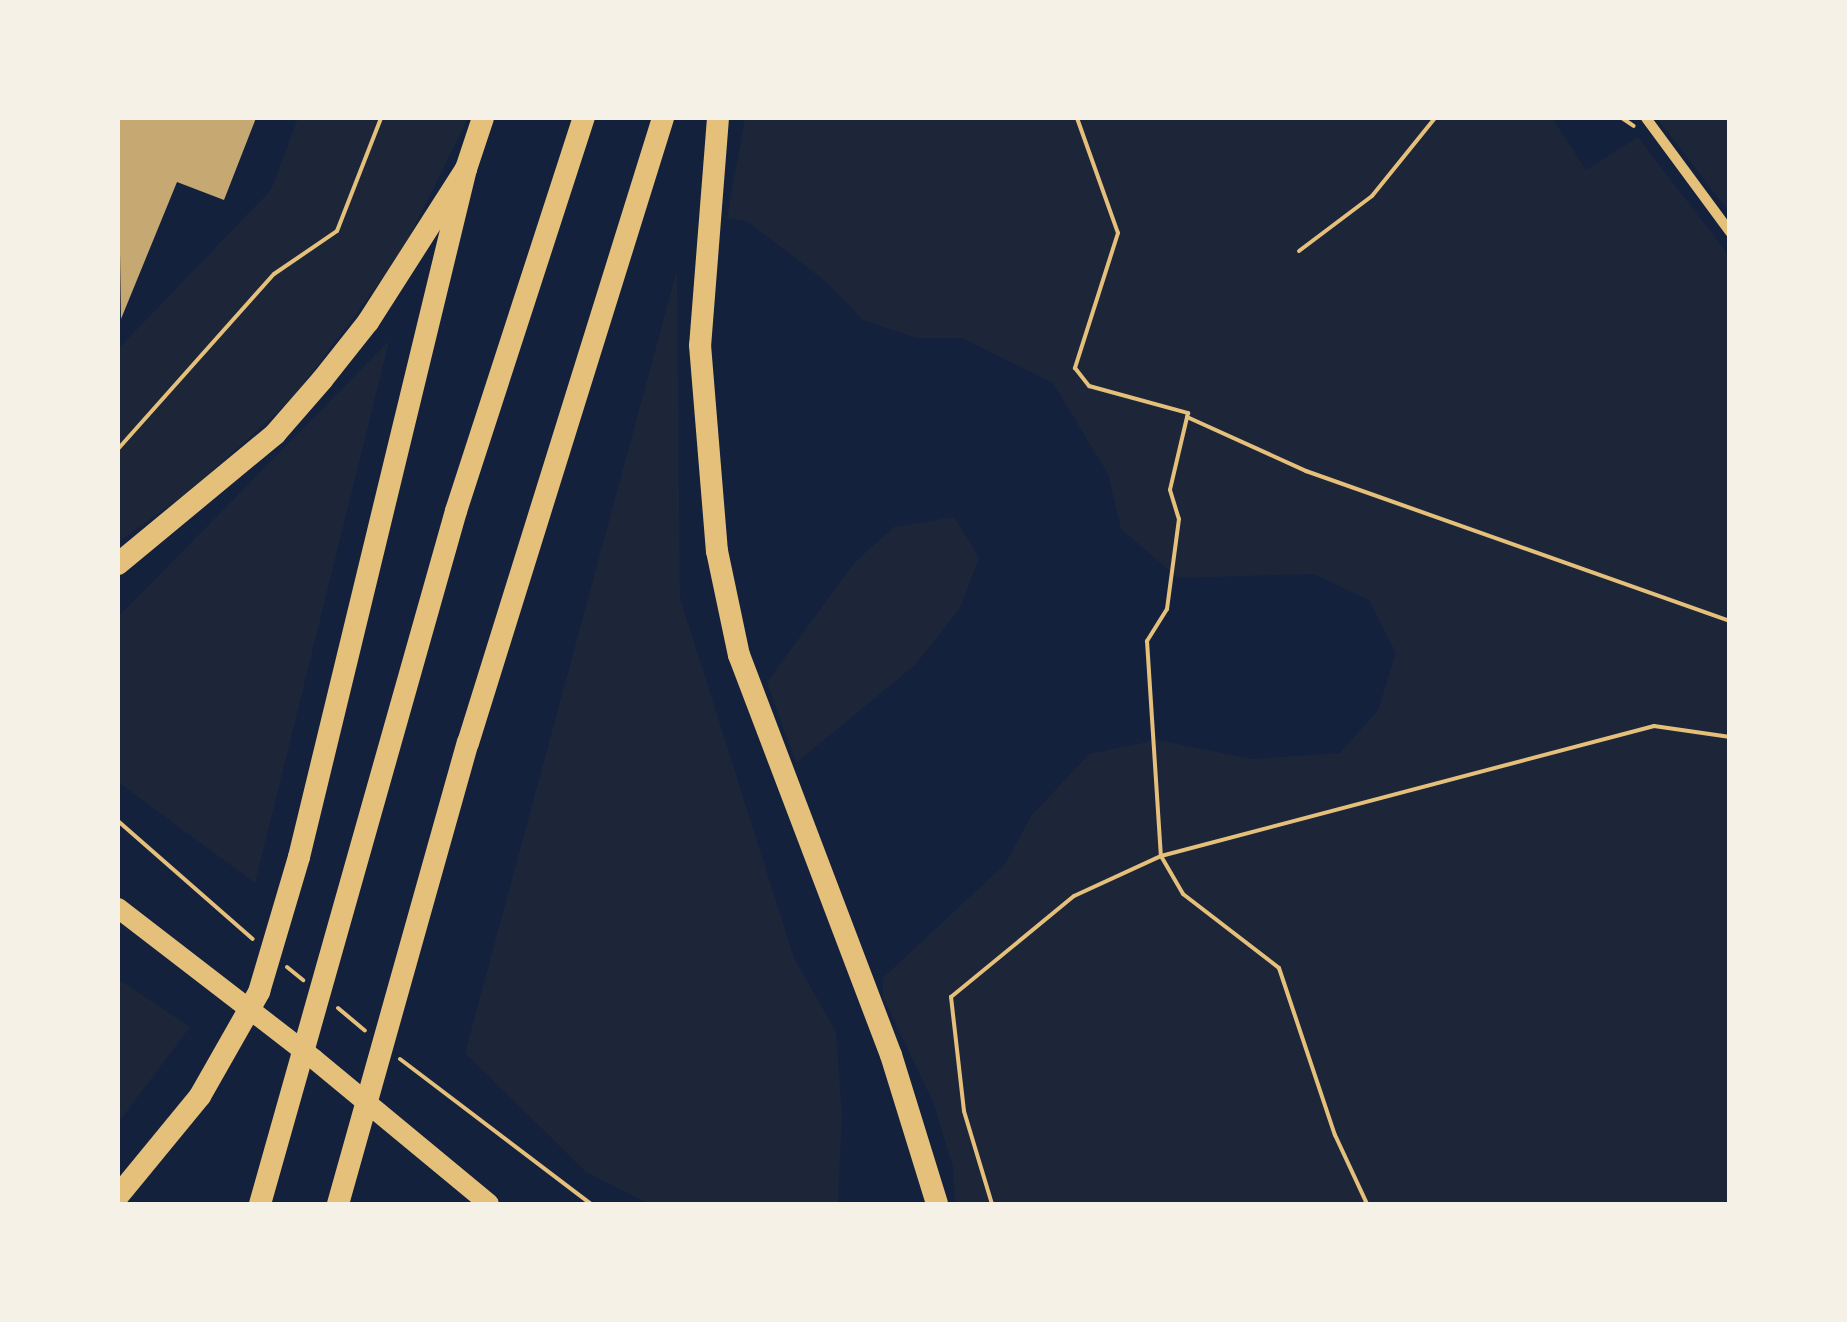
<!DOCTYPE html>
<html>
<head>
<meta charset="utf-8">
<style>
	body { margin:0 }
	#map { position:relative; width:1847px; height:1322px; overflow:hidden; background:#14213d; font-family:Lora,serif }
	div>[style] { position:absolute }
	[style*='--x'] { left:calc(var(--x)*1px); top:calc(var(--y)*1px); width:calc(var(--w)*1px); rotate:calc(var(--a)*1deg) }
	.green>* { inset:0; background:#1d2539 }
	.building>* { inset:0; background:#c6a872 }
	.path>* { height:4px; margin:-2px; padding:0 2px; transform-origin:2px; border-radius:2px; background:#e5c07b }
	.minor>* { height:10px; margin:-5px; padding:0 5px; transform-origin:5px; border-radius:5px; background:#e5c07b }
	.primary>* { height:20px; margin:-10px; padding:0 10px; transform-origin:10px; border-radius:10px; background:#e5c07b }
	.motorway>* { height:22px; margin:-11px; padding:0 11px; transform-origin:11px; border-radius:11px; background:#e5c07b }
	span { translate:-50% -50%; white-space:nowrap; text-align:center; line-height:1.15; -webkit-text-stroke:10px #f6f1e7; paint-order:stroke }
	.frame { position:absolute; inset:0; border:120px solid #f6f1e7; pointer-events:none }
</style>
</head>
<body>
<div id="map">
	<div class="green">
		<div style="clip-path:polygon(298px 118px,468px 118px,401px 254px,293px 398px,190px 491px,118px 542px,118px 349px,271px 190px)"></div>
		<div style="clip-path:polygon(745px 118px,1552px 118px,1586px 170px,1638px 137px,1729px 256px,1729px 1204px,955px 1204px,953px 1167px,934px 1104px,883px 997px,883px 978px,1005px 864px,1032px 815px,1089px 754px,1157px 740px,1252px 759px,1340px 753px,1378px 710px,1396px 653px,1369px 600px,1314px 574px,1178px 578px,1121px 529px,1108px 474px,1053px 383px,962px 338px,916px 338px,863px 320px,825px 281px,747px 221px,727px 218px)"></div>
		<div style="clip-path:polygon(1657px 118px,1729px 118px,1729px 213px,1729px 212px)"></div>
		<div style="clip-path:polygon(677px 270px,680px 598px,794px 958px,836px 1032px,842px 1114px,838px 1204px,650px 1204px,586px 1172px,465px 1053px)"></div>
		<div style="clip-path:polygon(389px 341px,255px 883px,118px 782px,118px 617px)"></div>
		<div style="clip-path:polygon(954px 517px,979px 558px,960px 608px,915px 665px,796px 763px,767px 682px,855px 562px,894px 527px)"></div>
		<div style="clip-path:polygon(118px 979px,190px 1027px,118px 1123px)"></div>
	</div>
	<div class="building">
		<div style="clip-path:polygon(118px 118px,256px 118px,224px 200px,177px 182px,121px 319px)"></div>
	</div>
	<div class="path">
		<div style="--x:1077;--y:118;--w:122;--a:70.4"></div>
		<div style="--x:1118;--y:233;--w:142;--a:107.7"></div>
		<div style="--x:1075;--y:368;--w:23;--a:52"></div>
		<div style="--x:1089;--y:386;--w:103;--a:15.3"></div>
		<div style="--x:1188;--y:413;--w:79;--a:103.2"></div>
		<div style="--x:1170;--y:490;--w:30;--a:73"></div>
		<div style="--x:1179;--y:519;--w:91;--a:97.6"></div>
		<div style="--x:1167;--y:609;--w:38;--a:122"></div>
		<div style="--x:1147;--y:641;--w:215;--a:86.3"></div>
		<div style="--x:1161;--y:856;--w:44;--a:59.9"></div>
		<div style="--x:1183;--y:894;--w:121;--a:37.6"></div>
		<div style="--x:1279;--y:968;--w:176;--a:71.5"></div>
		<div style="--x:1335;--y:1135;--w:76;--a:65.1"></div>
		<div style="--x:1622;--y:118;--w:14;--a:34"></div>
		<div style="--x:1299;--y:251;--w:91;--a:-37"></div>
		<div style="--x:1372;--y:196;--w:100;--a:-51.1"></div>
		<div style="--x:1187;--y:417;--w:131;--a:24.4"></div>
		<div style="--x:1306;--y:471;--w:450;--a:19.5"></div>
		<div style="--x:118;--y:449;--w:234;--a:-48.3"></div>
		<div style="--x:274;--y:274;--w:76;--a:-34.3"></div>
		<div style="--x:337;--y:231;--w:121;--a:-68.7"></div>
		<div style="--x:118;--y:821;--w:179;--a:41.2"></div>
		<div style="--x:287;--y:967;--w:21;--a:39"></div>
		<div style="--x:338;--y:1008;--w:35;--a:40"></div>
		<div style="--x:400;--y:1059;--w:240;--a:37.2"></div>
		<div style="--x:992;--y:1204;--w:97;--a:-106.8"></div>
		<div style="--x:964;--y:1111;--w:115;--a:-96.5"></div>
		<div style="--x:951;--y:997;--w:159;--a:-39.4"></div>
		<div style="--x:1074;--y:896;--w:96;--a:-24.7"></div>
		<div style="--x:1161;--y:856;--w:510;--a:-14.77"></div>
		<div style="--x:1654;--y:726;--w:77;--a:8.2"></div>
	</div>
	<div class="minor">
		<div style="--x:1646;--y:118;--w:142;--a:53.6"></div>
	</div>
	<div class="primary">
		<div style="--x:118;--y:908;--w:247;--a:37.6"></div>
		<div style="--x:314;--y:1059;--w:227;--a:39.6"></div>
	</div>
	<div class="motorway">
		<div style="--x:718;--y:118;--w:228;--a:94.5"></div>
		<div style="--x:700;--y:345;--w:207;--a:85.3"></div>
		<div style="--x:717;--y:551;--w:106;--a:78.1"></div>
		<div style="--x:739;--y:655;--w:428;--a:69.2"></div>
		<div style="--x:891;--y:1055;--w:156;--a:72.8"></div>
		<div style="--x:118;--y:564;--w:204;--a:-39.6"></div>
		<div style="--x:275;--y:434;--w:72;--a:-49"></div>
		<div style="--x:322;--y:380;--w:74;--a:-51.6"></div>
		<div style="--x:368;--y:322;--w:182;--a:-57.4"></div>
		<div style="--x:466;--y:169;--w:54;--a:-71.6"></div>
		<div style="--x:118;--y:1196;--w:129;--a:-50.6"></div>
		<div style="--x:200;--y:1096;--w:120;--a:-60.4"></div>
		<div style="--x:259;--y:992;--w:141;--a:-73.5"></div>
		<div style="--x:299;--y:857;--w:708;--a:-76.36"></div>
		<div style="--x:260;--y:1204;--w:720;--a:-74.21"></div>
		<div style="--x:456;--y:511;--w:413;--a:-72"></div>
		<div style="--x:338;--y:1204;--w:479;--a:-74.3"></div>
		<div style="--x:468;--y:743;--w:655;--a:-72.67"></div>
	</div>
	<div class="frame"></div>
</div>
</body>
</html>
